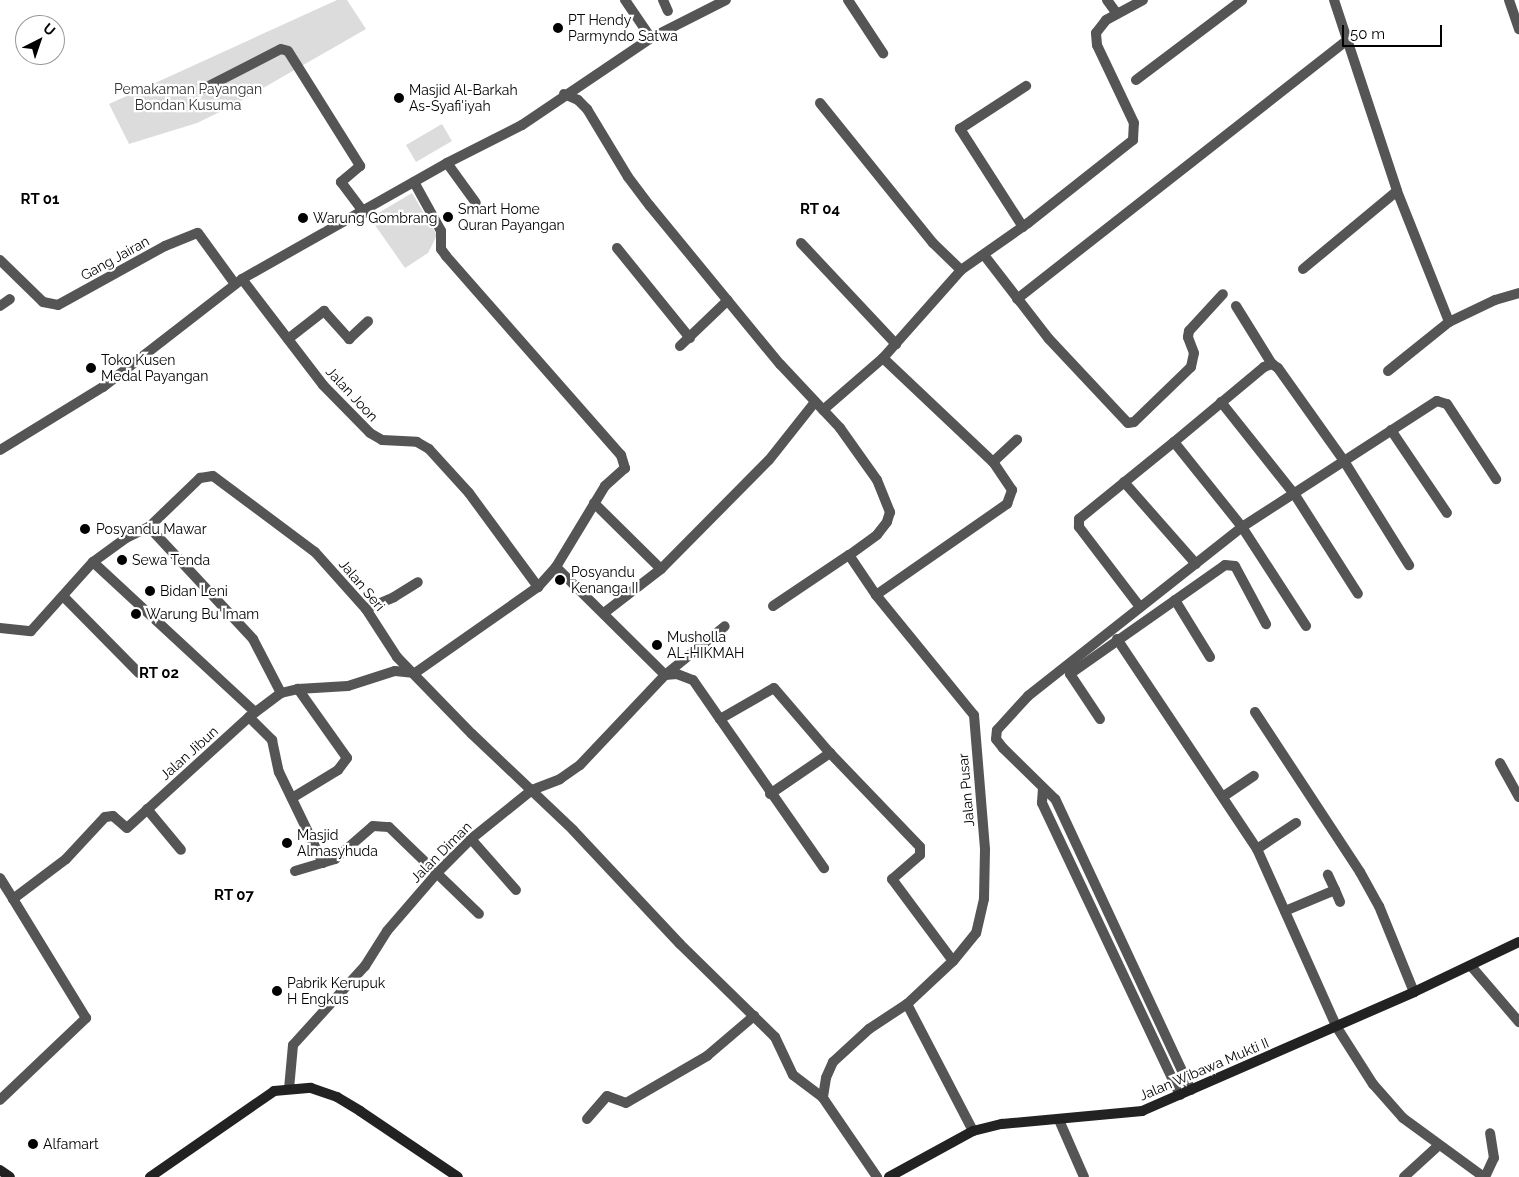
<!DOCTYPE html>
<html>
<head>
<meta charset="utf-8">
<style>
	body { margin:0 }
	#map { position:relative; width:1519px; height:1177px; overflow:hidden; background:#fff; font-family:Raleway,sans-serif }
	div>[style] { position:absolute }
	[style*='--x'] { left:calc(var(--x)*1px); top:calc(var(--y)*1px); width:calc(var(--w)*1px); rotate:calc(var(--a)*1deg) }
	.green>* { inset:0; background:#dcdcdc }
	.street>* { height:10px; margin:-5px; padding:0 5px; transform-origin:5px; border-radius:5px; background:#555 }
	.secondary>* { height:10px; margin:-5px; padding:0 5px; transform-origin:5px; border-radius:5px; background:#222 }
	.dots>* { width:14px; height:14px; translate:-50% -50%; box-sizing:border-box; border:2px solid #fff; border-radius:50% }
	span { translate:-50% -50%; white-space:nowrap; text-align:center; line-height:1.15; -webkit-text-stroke:4.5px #fff; paint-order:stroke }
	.poi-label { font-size:14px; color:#000 }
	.left { translate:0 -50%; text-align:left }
	.park-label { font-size:14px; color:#333 }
	.street-label { font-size:14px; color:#000 }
	.neighbourhood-label { font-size:15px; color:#000; font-weight:700 }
	.north { position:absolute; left:15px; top:15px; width:50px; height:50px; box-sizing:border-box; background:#fff; border:1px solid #999; border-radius:50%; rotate:41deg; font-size:14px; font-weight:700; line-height:20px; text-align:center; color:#000 }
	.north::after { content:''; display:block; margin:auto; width:18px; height:22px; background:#000; clip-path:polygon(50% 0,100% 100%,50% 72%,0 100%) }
	.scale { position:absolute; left:1342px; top:25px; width:100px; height:22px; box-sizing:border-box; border:2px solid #000; border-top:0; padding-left:6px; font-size:15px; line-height:18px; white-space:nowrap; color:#000; -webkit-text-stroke:4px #fff; paint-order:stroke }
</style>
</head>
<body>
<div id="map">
	<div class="green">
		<div style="clip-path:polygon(337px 0,347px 0,366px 29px,232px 106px,197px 123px,129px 144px,109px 104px)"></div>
		<div style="clip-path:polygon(442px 124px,452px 141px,416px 162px,406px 145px)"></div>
		<div style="clip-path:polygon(412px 193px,437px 235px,428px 253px,405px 268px,370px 218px)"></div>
	</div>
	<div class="street">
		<div style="--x:625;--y:0;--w:46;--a:55.6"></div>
		<div style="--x:663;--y:0;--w:12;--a:66"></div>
		<div style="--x:848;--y:0;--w:64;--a:56.6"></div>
		<div style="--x:1107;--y:0;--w:17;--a:54"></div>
		<div style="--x:1334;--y:0;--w:201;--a:71.7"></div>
		<div style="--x:1397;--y:191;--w:141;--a:68.3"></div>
		<div style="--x:1509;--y:0;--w:31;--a:71"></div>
		<div style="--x:1136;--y:80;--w:133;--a:-37"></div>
		<div style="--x:205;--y:88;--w:85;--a:-27.2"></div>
		<div style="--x:281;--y:49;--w:7;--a:16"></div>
		<div style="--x:288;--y:51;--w:136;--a:57.9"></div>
		<div style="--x:360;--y:166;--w:25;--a:140"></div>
		<div style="--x:341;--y:182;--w:39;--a:53"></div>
		<div style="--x:564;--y:94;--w:15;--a:23"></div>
		<div style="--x:578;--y:100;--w:13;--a:45"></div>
		<div style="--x:587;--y:109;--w:79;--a:58.9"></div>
		<div style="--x:628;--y:177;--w:36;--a:53"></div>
		<div style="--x:650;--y:206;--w:205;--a:50.6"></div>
		<div style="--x:780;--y:364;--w:88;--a:46.8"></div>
		<div style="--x:840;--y:428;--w:64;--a:54.6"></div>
		<div style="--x:877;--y:480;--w:35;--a:68"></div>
		<div style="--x:890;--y:512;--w:10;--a:107"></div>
		<div style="--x:887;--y:522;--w:16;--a:128"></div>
		<div style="--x:877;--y:535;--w:34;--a:144"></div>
		<div style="--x:849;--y:555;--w:48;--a:56"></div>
		<div style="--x:876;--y:595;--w:155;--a:50.8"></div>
		<div style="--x:974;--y:715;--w:135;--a:85.3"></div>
		<div style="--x:985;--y:850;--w:49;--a:91.2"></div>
		<div style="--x:984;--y:899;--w:35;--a:103"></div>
		<div style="--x:976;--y:933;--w:36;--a:129"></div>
		<div style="--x:953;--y:961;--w:63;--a:136.9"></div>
		<div style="--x:907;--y:1004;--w:45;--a:146.7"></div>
		<div style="--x:869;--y:1029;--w:49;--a:137.5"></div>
		<div style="--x:833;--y:1062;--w:17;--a:114"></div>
		<div style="--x:826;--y:1078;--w:20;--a:99"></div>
		<div style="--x:823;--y:1098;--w:96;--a:55.6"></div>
		<div style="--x:820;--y:103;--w:180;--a:51.1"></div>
		<div style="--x:933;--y:243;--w:39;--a:44"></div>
		<div style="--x:447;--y:163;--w:49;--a:54.1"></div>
		<div style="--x:414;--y:182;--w:56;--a:61.1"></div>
		<div style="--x:441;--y:231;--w:18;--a:90"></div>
		<div style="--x:441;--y:249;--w:9;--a:54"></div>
		<div style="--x:446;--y:256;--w:265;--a:48.7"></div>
		<div style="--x:621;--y:455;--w:14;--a:73"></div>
		<div style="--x:625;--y:468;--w:27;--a:138"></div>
		<div style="--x:605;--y:486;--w:95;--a:121.2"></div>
		<div style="--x:1023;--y:227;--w:117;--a:-122.7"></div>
		<div style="--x:960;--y:129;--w:79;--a:-33.1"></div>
		<div style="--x:801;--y:243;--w:139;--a:46.8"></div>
		<div style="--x:617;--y:248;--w:116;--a:51"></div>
		<div style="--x:984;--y:255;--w:106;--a:52.3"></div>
		<div style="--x:1049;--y:339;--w:115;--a:46.8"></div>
		<div style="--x:1128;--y:423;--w:6;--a:-9"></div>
		<div style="--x:1134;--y:422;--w:79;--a:-44"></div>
		<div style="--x:1191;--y:367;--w:14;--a:-78"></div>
		<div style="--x:1194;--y:353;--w:17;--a:-111"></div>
		<div style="--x:1188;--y:337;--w:6;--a:-81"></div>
		<div style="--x:1189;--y:331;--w:50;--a:-47.4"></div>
		<div style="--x:0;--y:260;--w:60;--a:44.3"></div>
		<div style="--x:43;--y:302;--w:15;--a:11"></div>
		<div style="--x:58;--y:305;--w:122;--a:-28.9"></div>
		<div style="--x:165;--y:246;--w:35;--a:-22"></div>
		<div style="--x:198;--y:233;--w:63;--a:54"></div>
		<div style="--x:1303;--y:269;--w:122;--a:-39.7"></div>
		<div style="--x:242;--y:279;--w:133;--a:52.6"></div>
		<div style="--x:323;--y:385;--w:67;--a:45.6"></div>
		<div style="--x:370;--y:433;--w:14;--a:30"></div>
		<div style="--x:382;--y:440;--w:35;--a:3"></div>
		<div style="--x:417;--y:442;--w:14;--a:30"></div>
		<div style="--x:429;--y:449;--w:59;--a:47.7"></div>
		<div style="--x:469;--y:493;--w:117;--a:53.7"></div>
		<div style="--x:1017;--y:299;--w:418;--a:-38.1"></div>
		<div style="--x:0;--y:306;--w:12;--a:-35"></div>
		<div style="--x:1236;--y:306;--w:68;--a:58.2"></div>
		<div style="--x:288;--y:339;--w:46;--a:-37.9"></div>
		<div style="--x:324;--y:311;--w:38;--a:48"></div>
		<div style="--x:349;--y:339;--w:26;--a:-43"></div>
		<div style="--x:680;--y:346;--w:66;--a:-43.8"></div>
		<div style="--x:883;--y:358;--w:151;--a:43.4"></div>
		<div style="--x:1388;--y:371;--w:78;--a:-38.8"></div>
		<div style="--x:1449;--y:322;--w:51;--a:-25.6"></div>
		<div style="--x:1495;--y:300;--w:25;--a:-16"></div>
		<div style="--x:1221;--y:402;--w:119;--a:51.5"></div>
		<div style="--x:1295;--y:495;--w:117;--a:57.5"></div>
		<div style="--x:823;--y:410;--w:79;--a:-40.9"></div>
		<div style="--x:883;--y:358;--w:118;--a:-48.4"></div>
		<div style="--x:961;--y:270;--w:82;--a:-35"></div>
		<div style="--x:1028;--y:223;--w:134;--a:-38.3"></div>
		<div style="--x:1133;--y:140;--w:17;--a:-87"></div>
		<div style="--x:1134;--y:123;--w:86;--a:-115.4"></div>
		<div style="--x:1097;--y:45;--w:12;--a:-95"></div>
		<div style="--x:1096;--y:33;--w:16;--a:-52"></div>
		<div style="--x:1106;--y:20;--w:42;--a:-28.4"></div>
		<div style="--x:1391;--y:430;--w:100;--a:56"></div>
		<div style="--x:1174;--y:442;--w:117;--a:-39.8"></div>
		<div style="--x:1264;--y:367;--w:9;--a:-21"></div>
		<div style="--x:1272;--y:364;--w:7;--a:34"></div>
		<div style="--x:1278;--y:368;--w:114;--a:54.6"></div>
		<div style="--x:1344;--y:461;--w:123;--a:58"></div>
		<div style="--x:0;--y:450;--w:121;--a:-31.5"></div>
		<div style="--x:103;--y:387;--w:176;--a:-37.8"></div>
		<div style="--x:242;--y:279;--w:236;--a:-29.5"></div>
		<div style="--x:447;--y:163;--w:84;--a:-26.9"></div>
		<div style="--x:522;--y:125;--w:156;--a:-34"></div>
		<div style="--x:651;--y:38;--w:84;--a:-26.9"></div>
		<div style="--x:1124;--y:482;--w:109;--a:48.7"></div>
		<div style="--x:594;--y:503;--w:94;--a:44.6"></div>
		<div style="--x:149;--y:527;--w:153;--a:47.1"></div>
		<div style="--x:253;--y:639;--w:61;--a:62.6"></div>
		<div style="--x:93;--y:562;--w:221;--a:42.8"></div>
		<div style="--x:876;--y:595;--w:160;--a:-34.8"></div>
		<div style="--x:1007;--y:504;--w:15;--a:-70"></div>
		<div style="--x:1012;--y:490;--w:34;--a:-124"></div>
		<div style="--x:993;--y:462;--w:33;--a:-43"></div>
		<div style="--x:64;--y:597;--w:107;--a:45.4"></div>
		<div style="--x:1175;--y:600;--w:67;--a:58.4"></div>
		<div style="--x:773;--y:606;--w:92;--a:-33.9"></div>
		<div style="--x:1140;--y:607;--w:101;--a:-127.3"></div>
		<div style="--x:1079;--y:527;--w:8;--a:-90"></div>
		<div style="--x:1079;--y:519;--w:122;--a:-39"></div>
		<div style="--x:1174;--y:442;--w:109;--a:51.3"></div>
		<div style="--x:1242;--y:527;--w:118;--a:57.1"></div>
		<div style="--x:366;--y:609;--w:30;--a:-23"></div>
		<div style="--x:394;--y:597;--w:28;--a:-32"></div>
		<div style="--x:604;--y:613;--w:72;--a:-37.7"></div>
		<div style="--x:661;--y:569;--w:153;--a:-45.3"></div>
		<div style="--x:769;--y:460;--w:74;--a:-51.6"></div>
		<div style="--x:0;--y:628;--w:31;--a:6"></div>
		<div style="--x:31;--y:631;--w:93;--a:-48.1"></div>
		<div style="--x:93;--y:562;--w:41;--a:-36"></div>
		<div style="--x:126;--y:538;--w:25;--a:-26"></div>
		<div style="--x:149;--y:527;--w:71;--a:-43.9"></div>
		<div style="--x:200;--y:478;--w:13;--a:-9"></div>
		<div style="--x:213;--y:476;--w:127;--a:36.7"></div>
		<div style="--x:315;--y:552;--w:76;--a:48.2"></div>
		<div style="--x:366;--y:609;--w:57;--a:57.1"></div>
		<div style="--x:397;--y:657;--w:107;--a:45.8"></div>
		<div style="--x:472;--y:734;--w:139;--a:43.5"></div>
		<div style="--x:573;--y:830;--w:156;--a:46.8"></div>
		<div style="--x:680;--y:944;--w:133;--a:44.4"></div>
		<div style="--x:775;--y:1037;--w:42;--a:64.7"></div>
		<div style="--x:793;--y:1075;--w:38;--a:37"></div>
		<div style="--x:1117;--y:639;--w:252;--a:56.3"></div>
		<div style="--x:1257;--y:849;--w:194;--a:65.9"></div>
		<div style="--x:1336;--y:1026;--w:69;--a:57.5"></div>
		<div style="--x:1373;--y:1084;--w:45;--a:48.6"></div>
		<div style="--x:1403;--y:1118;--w:100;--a:36.1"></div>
		<div style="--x:665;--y:675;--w:12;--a:-5"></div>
		<div style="--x:677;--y:674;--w:17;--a:21"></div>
		<div style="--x:693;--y:680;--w:47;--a:55.3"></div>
		<div style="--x:720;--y:719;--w:62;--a:-29.9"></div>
		<div style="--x:774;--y:688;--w:86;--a:49.3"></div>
		<div style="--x:830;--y:753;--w:130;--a:46.2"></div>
		<div style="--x:920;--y:847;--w:8;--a:90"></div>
		<div style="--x:920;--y:855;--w:37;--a:139"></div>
		<div style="--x:892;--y:879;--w:102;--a:53.4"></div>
		<div style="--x:1255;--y:712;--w:191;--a:56.7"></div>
		<div style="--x:1360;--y:872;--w:39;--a:61"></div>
		<div style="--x:1379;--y:906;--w:93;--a:67.9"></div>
		<div style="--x:249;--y:717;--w:33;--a:45"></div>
		<div style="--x:272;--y:740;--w:33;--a:78"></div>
		<div style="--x:279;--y:772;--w:101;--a:64.2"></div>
		<div style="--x:720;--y:719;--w:182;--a:55.1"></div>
		<div style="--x:1100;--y:719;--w:54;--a:-123.7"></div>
		<div style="--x:1070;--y:674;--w:189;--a:-35.1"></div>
		<div style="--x:1225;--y:565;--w:10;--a:6"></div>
		<div style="--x:1235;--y:566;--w:66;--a:61.9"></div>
		<div style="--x:1500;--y:763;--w:39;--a:61"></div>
		<div style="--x:1043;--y:788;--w:15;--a:94"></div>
		<div style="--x:1042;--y:803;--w:323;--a:64.7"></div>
		<div style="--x:770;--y:794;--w:73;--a:-34.3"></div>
		<div style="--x:1224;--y:796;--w:36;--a:-34"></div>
		<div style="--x:292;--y:798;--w:54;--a:-31.3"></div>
		<div style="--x:338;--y:770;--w:15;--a:-53"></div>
		<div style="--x:347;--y:758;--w:85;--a:-125.4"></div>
		<div style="--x:147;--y:809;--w:53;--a:50.3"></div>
		<div style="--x:471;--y:839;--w:68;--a:48.6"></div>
		<div style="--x:1257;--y:849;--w:47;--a:-33.7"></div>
		<div style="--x:295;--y:871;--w:42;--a:-16.7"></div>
		<div style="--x:335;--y:859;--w:50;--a:-41"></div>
		<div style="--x:373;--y:826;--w:16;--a:4"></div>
		<div style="--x:389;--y:827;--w:125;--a:44"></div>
		<div style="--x:0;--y:878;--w:25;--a:58"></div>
		<div style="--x:1335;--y:890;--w:13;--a:67"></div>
		<div style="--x:1285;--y:911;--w:54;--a:-22.8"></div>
		<div style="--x:1335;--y:890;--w:17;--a:-115"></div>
		<div style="--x:1471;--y:966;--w:74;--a:49.4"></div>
		<div style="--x:907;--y:1004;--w:143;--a:62.5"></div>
		<div style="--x:289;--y:1089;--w:44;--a:-84.8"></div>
		<div style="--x:293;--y:1045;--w:107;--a:-47.7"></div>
		<div style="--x:365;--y:966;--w:41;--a:-57.8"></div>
		<div style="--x:387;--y:931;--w:77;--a:-49.2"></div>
		<div style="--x:437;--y:873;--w:48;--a:-45"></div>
		<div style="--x:471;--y:839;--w:78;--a:-38.8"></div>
		<div style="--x:532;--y:790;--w:30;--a:-21"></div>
		<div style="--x:560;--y:779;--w:24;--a:-35"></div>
		<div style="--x:580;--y:765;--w:124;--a:-46.6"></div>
		<div style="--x:665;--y:675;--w:77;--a:-39.2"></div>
		<div style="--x:1191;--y:1090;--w:321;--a:-115"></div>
		<div style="--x:1055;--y:799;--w:73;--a:-135.6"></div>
		<div style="--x:1003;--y:748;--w:11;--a:-128"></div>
		<div style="--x:996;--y:739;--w:9;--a:-84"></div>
		<div style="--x:997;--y:730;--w:46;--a:-47.6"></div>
		<div style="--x:1028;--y:696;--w:273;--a:-38.3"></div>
		<div style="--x:1242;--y:527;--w:232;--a:-32.9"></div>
		<div style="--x:1437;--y:401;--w:10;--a:17"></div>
		<div style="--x:1447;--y:404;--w:90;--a:56.8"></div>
		<div style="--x:0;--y:1100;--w:119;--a:-43.6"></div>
		<div style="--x:86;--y:1018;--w:140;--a:-121.5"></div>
		<div style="--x:13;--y:899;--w:66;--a:-37"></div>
		<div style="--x:66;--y:859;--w:57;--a:-47.1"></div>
		<div style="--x:105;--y:817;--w:8;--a:-7"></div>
		<div style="--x:113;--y:816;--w:18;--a:41"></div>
		<div style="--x:127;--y:828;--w:165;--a:-42.3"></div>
		<div style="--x:249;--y:717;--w:40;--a:-37"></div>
		<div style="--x:281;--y:693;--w:17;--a:-13"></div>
		<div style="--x:298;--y:689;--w:50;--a:-3.4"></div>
		<div style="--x:348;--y:686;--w:49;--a:-17.7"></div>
		<div style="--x:395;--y:671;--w:20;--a:6"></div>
		<div style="--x:415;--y:673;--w:150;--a:-35"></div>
		<div style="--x:538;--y:587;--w:27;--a:-48"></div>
		<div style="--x:556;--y:567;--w:153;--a:44.7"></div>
		<div style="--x:587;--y:1119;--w:30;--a:-49"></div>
		<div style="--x:607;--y:1096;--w:20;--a:20"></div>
		<div style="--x:626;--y:1103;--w:94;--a:-30.1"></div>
		<div style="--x:707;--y:1056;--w:62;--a:-40.4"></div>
		<div style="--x:1059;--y:1120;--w:62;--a:66.3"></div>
		<div style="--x:1404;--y:1177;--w:47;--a:-42.4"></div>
		<div style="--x:1485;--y:1177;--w:21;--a:-65"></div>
		<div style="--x:1494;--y:1158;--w:25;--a:-99"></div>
	</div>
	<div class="secondary">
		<div style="--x:0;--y:1170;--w:12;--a:35"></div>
		<div style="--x:150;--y:1177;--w:151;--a:-34.7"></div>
		<div style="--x:274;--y:1091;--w:37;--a:-5"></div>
		<div style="--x:311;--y:1088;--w:28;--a:19"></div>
		<div style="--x:337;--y:1097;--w:27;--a:31"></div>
		<div style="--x:360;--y:1111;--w:118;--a:34"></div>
		<div style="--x:889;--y:1177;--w:96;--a:-28.7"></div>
		<div style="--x:973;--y:1131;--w:30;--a:-14"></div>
		<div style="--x:1002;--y:1124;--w:141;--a:-5.3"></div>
		<div style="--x:1142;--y:1111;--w:297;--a:-23.6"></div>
		<div style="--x:1414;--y:992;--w:116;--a:-25.5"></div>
	</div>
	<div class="dots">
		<div style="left:558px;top:28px;background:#000"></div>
		<div style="left:399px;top:98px;background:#000"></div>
		<div style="left:448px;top:217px;background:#000"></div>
		<div style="left:303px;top:218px;background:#000"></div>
		<div style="left:91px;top:368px;background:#000"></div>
		<div style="left:85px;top:529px;background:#000"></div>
		<div style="left:122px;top:560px;background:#000"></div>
		<div style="left:560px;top:580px;background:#000"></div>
		<div style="left:150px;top:591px;background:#000"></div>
		<div style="left:136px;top:614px;background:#000"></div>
		<div style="left:657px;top:645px;background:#000"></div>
		<div style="left:287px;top:843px;background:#000"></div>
		<div style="left:277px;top:991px;background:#000"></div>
		<div style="left:33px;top:1144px;background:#000"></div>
	</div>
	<div class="poi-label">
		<span class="left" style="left:568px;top:28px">PT Hendy<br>Parmyndo Satwa</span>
		<span class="left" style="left:409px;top:98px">Masjid Al-Barkah<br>As-Syafi'iyah</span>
		<span class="left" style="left:458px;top:217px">Smart Home<br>Quran Payangan</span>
		<span class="left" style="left:313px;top:218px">Warung Gombrang</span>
		<span class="left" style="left:101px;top:368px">Toko Kusen<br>Medal Payangan</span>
		<span class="left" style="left:96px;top:529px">Posyandu Mawar</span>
		<span class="left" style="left:132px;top:560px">Sewa Tenda</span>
		<span class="left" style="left:571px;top:580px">Posyandu<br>Kenanga II</span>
		<span class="left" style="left:160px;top:591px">Bidan Leni</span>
		<span class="left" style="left:146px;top:614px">Warung Bu Imam</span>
		<span class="left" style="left:667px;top:645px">Musholla<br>AL-HIKMAH</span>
		<span class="left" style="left:297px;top:843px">Masjid<br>Almasyhuda</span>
		<span class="left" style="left:287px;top:991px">Pabrik Kerupuk<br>H Engkus</span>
		<span class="left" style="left:43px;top:1144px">Alfamart</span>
	</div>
	<div class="park-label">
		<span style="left:188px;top:97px">Pemakaman Payangan<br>Bondan Kusuma</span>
	</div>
	<div class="street-label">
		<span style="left:115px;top:258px;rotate:-29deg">Gang Jairan</span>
		<span style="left:352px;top:394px;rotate:47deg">Jalan Joon</span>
		<span style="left:362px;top:585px;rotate:50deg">Jalan Seri</span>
		<span style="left:189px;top:753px;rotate:-42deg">Jalan Jibun</span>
		<span style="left:966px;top:790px;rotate:-95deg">Jalan Pusar</span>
		<span style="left:441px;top:852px;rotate:-45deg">Jalan Diman</span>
		<span style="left:1204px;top:1069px;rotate:-23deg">Jalan Wibawa Mukti II</span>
	</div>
	<div class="neighbourhood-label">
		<span style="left:40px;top:200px">RT 01</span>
		<span style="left:820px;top:210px">RT 04</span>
		<span style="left:159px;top:674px">RT 02</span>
		<span style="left:234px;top:896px">RT 07</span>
	</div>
	<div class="north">U</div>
	<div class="scale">50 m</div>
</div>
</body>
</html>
